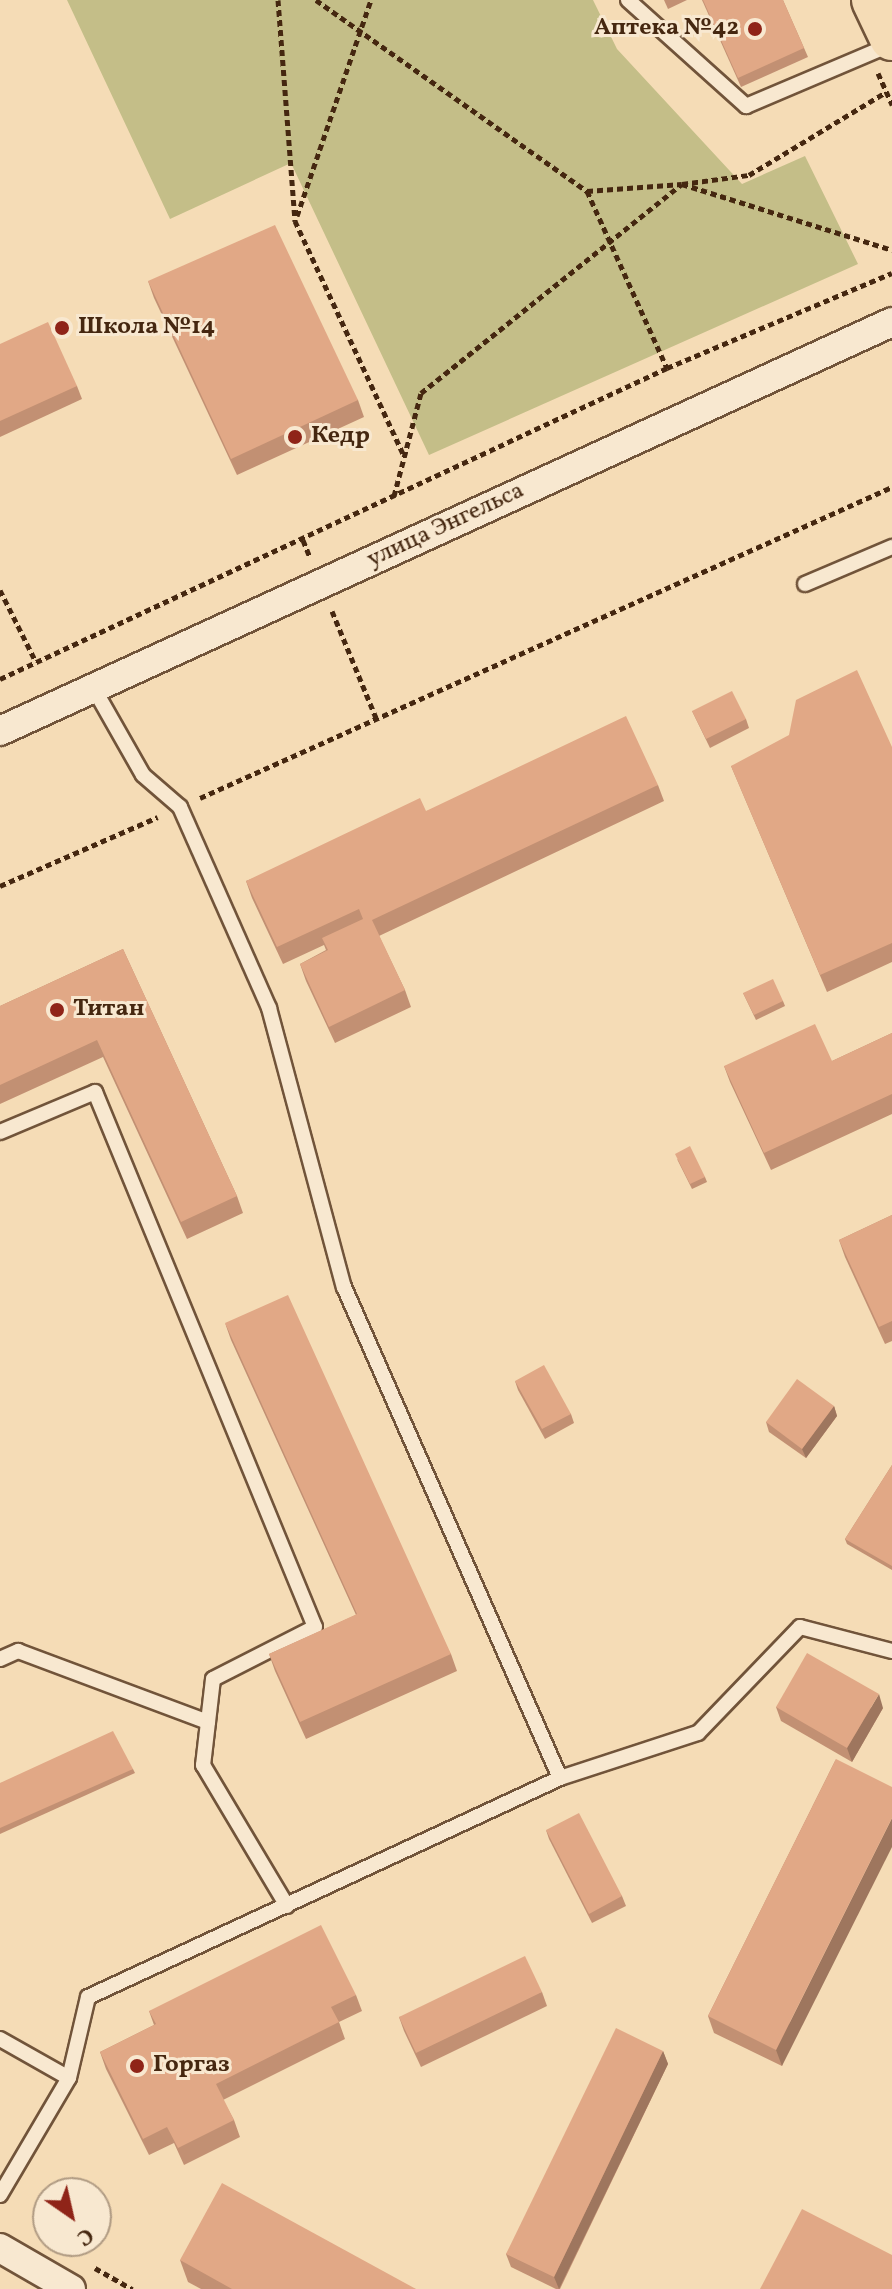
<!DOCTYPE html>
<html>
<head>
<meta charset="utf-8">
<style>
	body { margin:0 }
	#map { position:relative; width:892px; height:2289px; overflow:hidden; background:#f5dcb6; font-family:Vollkorn,serif }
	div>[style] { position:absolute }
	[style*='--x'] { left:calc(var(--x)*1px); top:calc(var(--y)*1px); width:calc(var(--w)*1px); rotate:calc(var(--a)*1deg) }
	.green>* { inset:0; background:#c4be88 }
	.path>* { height:5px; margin-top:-2.5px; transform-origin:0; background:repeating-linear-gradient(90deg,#452710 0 6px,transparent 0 10px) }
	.roads { filter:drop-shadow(2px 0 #71543a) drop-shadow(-2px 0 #71543a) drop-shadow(0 2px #71543a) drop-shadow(0 -2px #71543a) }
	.lane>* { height:14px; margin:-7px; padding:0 7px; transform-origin:7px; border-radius:7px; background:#f8e8d0 }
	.street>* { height:28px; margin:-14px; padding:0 14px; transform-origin:14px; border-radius:14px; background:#f8e8d0 }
	.primary>* { height:44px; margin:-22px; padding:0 22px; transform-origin:22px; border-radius:22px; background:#f5dcb6 }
	.wall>* { inset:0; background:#c29073 }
	.shaded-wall>* { inset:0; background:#9e765e }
	.building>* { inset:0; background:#e1a886 }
	.dots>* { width:22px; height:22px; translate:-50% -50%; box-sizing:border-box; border:4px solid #f8e8d0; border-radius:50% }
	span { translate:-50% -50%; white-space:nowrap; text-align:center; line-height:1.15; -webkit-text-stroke:6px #f8e8d0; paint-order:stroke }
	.poi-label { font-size:24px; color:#452710; font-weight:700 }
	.right { translate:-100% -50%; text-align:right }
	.left { translate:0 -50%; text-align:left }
	.street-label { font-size:24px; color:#452710 }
	.north { position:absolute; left:32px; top:2177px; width:80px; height:80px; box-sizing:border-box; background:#f8e8d0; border:2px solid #b09b83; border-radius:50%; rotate:146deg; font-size:22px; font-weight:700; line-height:32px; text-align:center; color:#452710 }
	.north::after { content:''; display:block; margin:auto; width:28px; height:36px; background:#8f2418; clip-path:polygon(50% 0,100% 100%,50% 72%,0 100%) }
</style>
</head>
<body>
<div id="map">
	<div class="green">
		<div style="clip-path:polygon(67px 0,593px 0,617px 49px,742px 184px,805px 156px,858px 264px,429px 455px,291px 163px,170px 219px)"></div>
	</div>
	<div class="path">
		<div style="--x:278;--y:0;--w:222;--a:85.6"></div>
		<div style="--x:295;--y:221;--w:257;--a:65.1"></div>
		<div style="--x:316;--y:0;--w:332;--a:35.2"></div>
		<div style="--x:587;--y:191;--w:194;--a:65.7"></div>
		<div style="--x:878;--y:73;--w:35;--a:66"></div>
		<div style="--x:587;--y:191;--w:95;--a:-4.2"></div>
		<div style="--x:682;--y:184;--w:220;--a:17.4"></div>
		<div style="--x:297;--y:216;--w:228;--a:-71.1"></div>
		<div style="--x:394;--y:496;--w:106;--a:-75.3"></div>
		<div style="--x:421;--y:393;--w:334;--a:-38.7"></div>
		<div style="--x:682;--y:184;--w:68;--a:-7.7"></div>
		<div style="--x:749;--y:175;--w:160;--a:-31.2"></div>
		<div style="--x:303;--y:540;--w:18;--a:68"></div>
		<div style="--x:0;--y:590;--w:80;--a:63.4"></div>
		<div style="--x:332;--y:611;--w:116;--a:67.6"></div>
		<div style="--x:0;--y:679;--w:736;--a:-25"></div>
		<div style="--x:667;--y:368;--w:244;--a:-22.9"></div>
		<div style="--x:200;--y:798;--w:759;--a:-24.2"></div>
		<div style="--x:0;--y:886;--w:172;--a:-23.6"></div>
		<div style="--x:95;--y:2268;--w:43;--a:29.6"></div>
	</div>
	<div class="roads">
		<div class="lane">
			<div style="--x:628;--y:0;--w:159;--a:41.9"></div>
			<div style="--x:746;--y:106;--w:159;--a:-23"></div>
			<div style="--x:805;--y:584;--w:95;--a:-23"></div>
			<div style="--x:93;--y:687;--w:101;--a:60.4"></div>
			<div style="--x:143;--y:775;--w:49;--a:40.9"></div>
			<div style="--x:180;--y:807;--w:220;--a:66.1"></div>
			<div style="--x:269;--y:1008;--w:289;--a:75"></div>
			<div style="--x:344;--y:1287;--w:536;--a:66.25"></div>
			<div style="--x:0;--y:1132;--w:103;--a:-22.8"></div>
			<div style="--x:95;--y:1092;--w:578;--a:67.65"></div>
			<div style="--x:315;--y:1627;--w:114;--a:153"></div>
			<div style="--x:213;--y:1679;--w:87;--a:96.6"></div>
			<div style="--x:203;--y:1765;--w:164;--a:59.2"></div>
			<div style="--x:0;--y:1659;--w:20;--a:-24"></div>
			<div style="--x:18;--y:1651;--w:203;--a:20.5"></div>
			<div style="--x:0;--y:2039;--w:79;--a:29.5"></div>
			<div style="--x:0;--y:2195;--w:136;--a:-59.5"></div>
			<div style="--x:69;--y:2078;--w:83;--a:-76.8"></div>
			<div style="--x:88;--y:1997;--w:520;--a:-24.89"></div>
			<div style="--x:560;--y:1778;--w:145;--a:-18.1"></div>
			<div style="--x:698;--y:1733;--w:147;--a:-46.1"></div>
			<div style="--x:800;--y:1627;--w:95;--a:14.6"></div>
		</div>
		<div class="street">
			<div style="--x:0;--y:731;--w:981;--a:-24.63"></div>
			<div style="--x:0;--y:2248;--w:82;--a:30"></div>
		</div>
		<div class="primary">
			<div style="--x:874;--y:0;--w:42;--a:64.7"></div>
		</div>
	</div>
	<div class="wall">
		<div style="clip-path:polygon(664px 0,687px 0,668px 9px)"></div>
		<div style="clip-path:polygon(702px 0,783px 0,808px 57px,741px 87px)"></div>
		<div style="clip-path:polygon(148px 281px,358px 400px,364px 417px,237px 475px,154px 298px)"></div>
		<div style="clip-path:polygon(0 344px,77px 386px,82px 399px,0 437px)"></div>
		<div style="clip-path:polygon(692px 711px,746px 719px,749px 728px,710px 748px)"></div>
		<div style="clip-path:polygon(892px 747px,892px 962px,827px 992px,731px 766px)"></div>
		<div style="clip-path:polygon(658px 785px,664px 801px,379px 936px,405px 990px,411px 1007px,335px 1043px,306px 981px,300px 964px,326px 950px,324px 945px,283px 964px,252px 898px,246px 881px,426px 811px)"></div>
		<div style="clip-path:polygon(123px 949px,237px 1196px,243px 1213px,187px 1239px,103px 1057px,0 1104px,0 1006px)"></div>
		<div style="clip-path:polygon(743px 993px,783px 1001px,785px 1006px,756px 1020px)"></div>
		<div style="clip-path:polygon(892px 1033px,892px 1114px,771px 1170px,730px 1082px,724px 1066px,832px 1061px)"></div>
		<div style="clip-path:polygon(677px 1159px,705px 1177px,707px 1182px,692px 1189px)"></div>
		<div style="clip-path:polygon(892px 1215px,892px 1341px,885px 1344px,845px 1257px,839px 1240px)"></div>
		<div style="clip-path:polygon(225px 1323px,451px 1654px,457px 1671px,306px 1739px,275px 1671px,269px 1654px,356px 1615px,231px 1340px)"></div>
		<div style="clip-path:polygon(515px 1381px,571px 1414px,574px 1423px,545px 1439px,518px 1390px)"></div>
		<div style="clip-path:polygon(834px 1406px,837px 1416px,806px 1458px,769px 1432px,766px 1422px)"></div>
		<div style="clip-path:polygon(892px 1465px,892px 1570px,847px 1544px,845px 1539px)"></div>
		<div style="clip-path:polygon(776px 1707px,883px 1708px,852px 1762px,781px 1721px)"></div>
		<div style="clip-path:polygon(836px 1759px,782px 2066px,714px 2033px,708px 2016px)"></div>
		<div style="clip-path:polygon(133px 1769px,135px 1773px,0 1834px,0 1783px)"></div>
		<div style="clip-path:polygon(546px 1830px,622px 1896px,626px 1906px,592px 1923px,549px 1839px)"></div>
		<div style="clip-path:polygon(542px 1992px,547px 2006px,421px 2067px,404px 2031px,399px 2017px)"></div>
		<div style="clip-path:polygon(356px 1995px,362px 2011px,339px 2022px,345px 2039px,223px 2100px,234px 2120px,240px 2137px,184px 2165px,174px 2143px,149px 2155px,106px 2069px,100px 2052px,154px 2025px,149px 2011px)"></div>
		<div style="clip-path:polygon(663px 2051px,668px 2064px,560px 2289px,556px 2289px,511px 2267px,506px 2254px)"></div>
		<div style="clip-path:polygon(180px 2260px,416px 2289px,201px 2289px,188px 2282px)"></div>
	</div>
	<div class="shaded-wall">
		<div style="clip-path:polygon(834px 1406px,837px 1416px,806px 1458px,802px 1449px)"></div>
		<div style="clip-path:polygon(879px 1694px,883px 1708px,852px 1762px,847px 1748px)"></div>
		<div style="clip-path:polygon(892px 1818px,892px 1847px,782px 2066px,776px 2050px)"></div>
		<div style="clip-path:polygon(663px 2051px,668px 2064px,559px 2289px,554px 2277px)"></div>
	</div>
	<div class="building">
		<div style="clip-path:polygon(703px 0,783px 0,804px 48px,738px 78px)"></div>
		<div style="clip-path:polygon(275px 225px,358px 400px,231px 459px,148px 281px)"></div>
		<div style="clip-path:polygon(48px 322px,77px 386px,0 421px,0 344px)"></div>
		<div style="clip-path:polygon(857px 670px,892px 747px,892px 943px,820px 975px,731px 766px,789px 735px,796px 700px)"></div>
		<div style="clip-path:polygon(732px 691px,746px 719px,706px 739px,692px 711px)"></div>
		<div style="clip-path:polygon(626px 716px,658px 785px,372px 920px,405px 990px,329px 1027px,300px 964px,328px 950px,322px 938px,363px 919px,359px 909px,277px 947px,246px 881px,420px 798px,426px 811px)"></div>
		<div style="clip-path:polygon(123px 949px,237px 1196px,181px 1222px,97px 1040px,0 1085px,0 1006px)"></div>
		<div style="clip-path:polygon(773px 979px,783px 1001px,754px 1015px,743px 993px)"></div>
		<div style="clip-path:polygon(815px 1024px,832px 1061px,892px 1033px,892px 1094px,764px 1153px,724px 1066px)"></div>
		<div style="clip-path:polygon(690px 1146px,705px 1177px,690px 1184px,675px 1154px)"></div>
		<div style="clip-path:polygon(892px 1215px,892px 1321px,879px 1327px,839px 1240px)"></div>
		<div style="clip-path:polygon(288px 1295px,451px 1654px,300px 1722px,269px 1654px,357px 1614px,225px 1323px)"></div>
		<div style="clip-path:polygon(544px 1365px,571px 1414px,542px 1429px,515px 1381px)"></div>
		<div style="clip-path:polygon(797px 1379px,834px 1406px,802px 1449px,766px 1422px)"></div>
		<div style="clip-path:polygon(892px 1465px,892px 1566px,845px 1539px)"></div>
		<div style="clip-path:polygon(807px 1653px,879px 1694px,847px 1748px,776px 1707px)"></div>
		<div style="clip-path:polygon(113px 1731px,133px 1769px,0 1828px,0 1783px)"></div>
		<div style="clip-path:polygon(836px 1759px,892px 1787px,892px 1818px,776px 2050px,708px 2016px)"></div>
		<div style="clip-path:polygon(579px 1813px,622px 1896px,589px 1914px,546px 1830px)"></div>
		<div style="clip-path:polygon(321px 1925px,356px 1995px,331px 2007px,339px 2022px,216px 2084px,234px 2120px,178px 2148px,167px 2127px,143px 2139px,100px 2052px,156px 2024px,149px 2011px)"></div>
		<div style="clip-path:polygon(525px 1956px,542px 1992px,416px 2053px,399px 2017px)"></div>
		<div style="clip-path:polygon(616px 2028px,663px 2051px,554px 2277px,506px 2254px)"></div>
		<div style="clip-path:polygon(222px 2183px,416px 2289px,232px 2289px,180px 2260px)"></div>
		<div style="clip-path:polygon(802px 2209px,892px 2255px,892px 2289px,760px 2289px)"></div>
	</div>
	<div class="dots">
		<div style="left:755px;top:29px;background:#8f2418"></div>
		<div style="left:62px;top:328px;background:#8f2418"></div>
		<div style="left:295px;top:437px;background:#8f2418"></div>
		<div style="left:57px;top:1010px;background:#8f2418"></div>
		<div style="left:137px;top:2066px;background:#8f2418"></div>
	</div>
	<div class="poi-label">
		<span class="right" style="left:739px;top:29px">Аптека №42</span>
		<span class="left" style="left:78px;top:328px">Школа №14</span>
		<span class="left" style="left:311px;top:437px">Кедр</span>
		<span class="left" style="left:73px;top:1010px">Титан</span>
		<span class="left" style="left:153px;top:2066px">Горгаз</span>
	</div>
	<div class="street-label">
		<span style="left:446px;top:526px;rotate:-25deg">улица Энгельса</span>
	</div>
	<div class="north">С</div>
</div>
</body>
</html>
